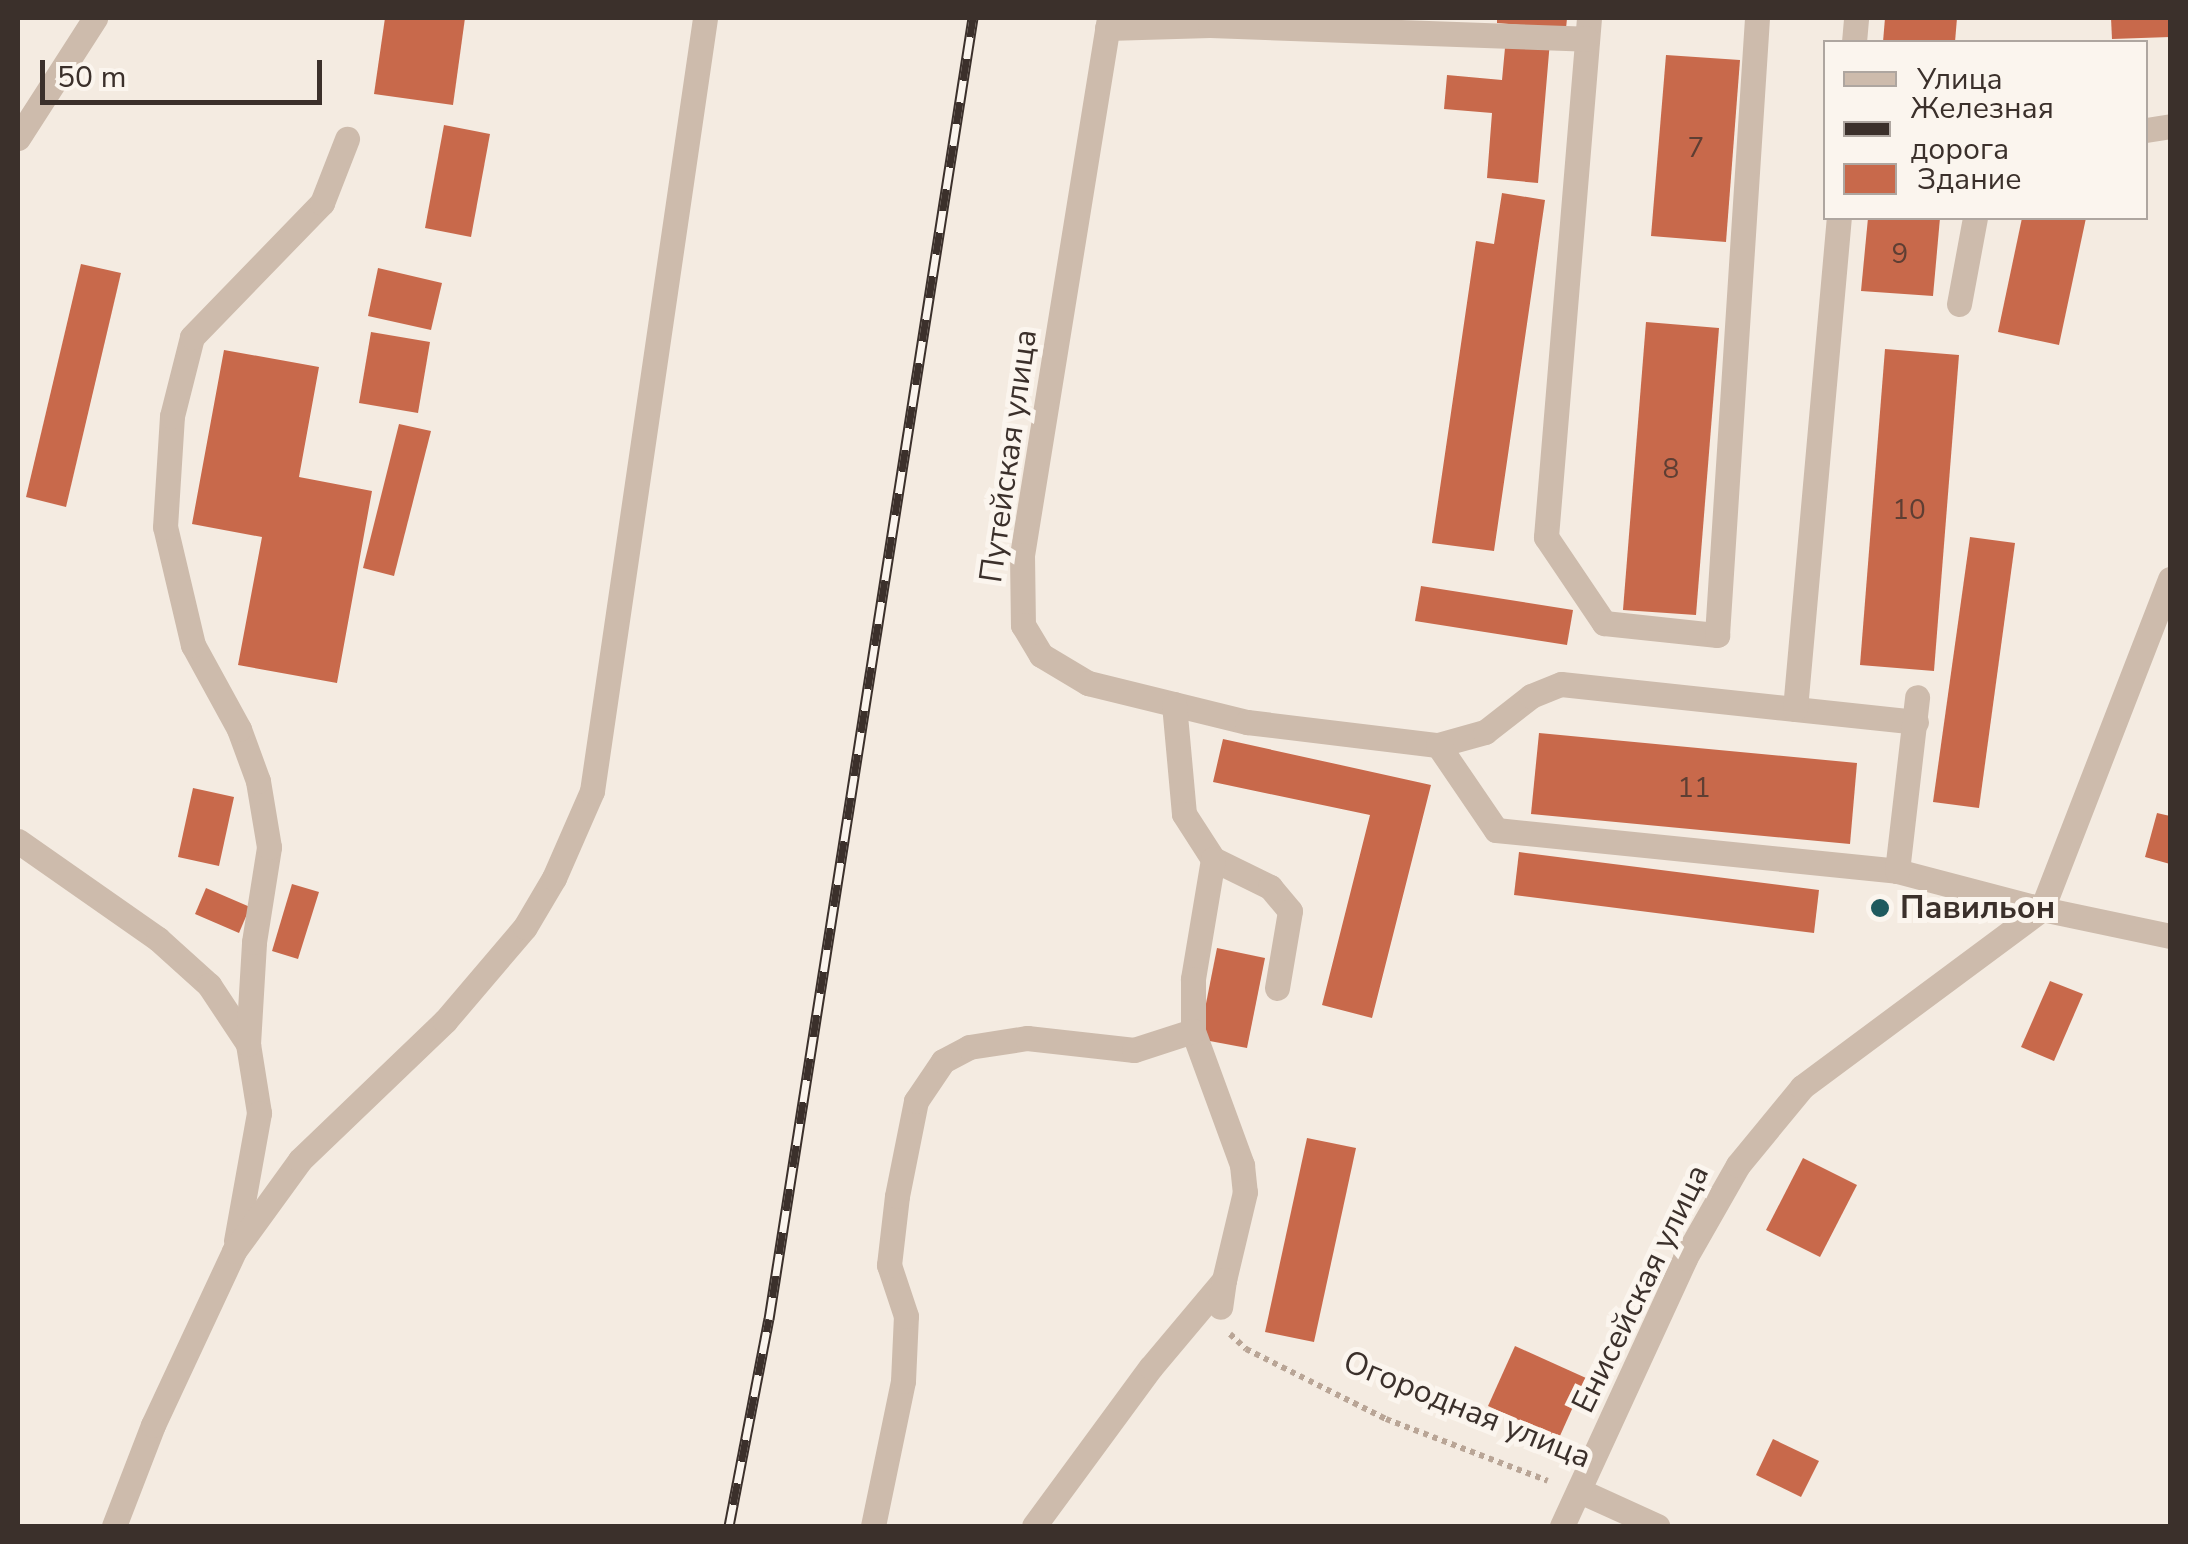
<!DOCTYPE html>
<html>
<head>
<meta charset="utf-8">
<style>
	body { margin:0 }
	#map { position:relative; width:2188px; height:1544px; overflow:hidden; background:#f4ebe1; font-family:"Nunito Sans",sans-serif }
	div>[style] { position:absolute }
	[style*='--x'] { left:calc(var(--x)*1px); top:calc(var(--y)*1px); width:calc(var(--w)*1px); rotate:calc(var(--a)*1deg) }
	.building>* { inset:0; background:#c8694b }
	.path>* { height:6px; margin-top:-3px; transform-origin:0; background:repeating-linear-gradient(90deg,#b9a596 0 5px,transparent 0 10px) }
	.minor>* { height:25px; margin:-12.5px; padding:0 12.5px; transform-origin:12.5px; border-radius:12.5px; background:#cdbbac }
	.rail>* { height:11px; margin-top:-5.5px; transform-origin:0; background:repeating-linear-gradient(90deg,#fbf5ee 0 22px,#3b302b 0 44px); box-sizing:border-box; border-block:2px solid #3b302b }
	.dots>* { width:28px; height:28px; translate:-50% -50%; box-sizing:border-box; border:5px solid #fbf5ee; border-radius:50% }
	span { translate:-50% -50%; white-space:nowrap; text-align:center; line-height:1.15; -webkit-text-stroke:10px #fbf5ee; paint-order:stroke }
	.number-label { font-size:28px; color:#5e3e33 }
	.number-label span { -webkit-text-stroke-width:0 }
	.street-label { font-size:32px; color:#3b302b }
	.poi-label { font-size:32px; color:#3b302b; font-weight:700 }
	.left { translate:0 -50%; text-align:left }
	.frame { position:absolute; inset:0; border:20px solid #3b302b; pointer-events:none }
	.legend { position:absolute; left:1823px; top:40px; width:325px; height:180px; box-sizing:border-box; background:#fbf5ee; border:2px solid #aea6a0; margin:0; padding:12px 18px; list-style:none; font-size:30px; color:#3b302b }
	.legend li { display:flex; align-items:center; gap:20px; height:50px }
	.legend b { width:50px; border:2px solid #aea6a0 }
	.scale { position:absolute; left:40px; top:60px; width:282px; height:45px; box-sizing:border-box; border:5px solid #3b302b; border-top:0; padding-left:12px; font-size:30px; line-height:35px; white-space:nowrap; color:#3b302b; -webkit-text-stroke:8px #fbf5ee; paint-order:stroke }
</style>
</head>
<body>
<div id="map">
	<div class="building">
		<div style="clip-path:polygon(385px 18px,465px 18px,453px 105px,374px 94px)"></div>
		<div style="clip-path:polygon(1497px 18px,1567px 18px,1566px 29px,1497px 23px)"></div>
		<div style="clip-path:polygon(1885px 18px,1957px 18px,1955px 42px,1883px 42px)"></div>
		<div style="clip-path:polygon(2111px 18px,2169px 18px,2170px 37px,2112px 39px)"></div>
		<div style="clip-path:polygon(1506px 37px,1550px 41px,1538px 183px,1487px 178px,1492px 113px,1444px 109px,1447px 75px,1502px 80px)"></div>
		<div style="clip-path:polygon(1666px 55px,1740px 60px,1726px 242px,1651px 236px)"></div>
		<div style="clip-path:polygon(444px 125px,490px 134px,471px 237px,425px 228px)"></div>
		<div style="clip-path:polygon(1502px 193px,1545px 200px,1494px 551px,1432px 543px,1476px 241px,1494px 244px)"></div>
		<div style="clip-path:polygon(1868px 218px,1940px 218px,1933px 296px,1861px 291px)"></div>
		<div style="clip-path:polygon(2022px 218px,2086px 218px,2059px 345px,1998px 332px)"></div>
		<div style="clip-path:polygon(81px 264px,121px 273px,66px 507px,26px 497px)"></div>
		<div style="clip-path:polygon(378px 268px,442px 283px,431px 330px,368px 316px)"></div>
		<div style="clip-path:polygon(1646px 322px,1719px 328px,1696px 615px,1623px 610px)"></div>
		<div style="clip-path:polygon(371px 332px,430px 342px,418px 413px,359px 403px)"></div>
		<div style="clip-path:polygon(1885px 349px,1959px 355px,1934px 671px,1860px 665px)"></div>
		<div style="clip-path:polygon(224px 350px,319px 367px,299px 477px,372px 491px,337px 683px,238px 665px,262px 537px,192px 524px)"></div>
		<div style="clip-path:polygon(399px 424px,431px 431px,394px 576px,363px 568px)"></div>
		<div style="clip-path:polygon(1970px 537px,2015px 543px,1979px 808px,1933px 802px)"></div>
		<div style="clip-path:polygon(1421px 586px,1573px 610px,1567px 645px,1415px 621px)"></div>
		<div style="clip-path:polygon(1539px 733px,1857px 763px,1850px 844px,1531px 814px)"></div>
		<div style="clip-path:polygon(1223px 739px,1431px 785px,1372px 1018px,1322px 1005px,1370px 815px,1213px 782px)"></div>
		<div style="clip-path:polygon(193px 788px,234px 797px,219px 866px,178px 857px)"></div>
		<div style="clip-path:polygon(2157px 813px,2170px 816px,2170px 864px,2145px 857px)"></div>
		<div style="clip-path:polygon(1519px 852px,1819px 890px,1814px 933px,1514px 895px)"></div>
		<div style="clip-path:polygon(292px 884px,319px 892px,298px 959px,272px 951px)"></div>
		<div style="clip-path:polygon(206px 888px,250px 907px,239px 933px,195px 914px)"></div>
		<div style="clip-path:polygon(1217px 948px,1265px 958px,1247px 1048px,1199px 1039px)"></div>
		<div style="clip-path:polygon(2050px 981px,2083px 994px,2054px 1061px,2021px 1047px)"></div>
		<div style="clip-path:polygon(1307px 1138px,1356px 1148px,1314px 1342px,1265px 1332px)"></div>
		<div style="clip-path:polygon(1803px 1158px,1857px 1185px,1820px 1257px,1766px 1230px)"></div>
		<div style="clip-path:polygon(1515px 1346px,1586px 1378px,1559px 1438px,1488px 1406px)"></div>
		<div style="clip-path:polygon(1773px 1439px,1819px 1461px,1801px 1497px,1756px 1475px)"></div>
	</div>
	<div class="path">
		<div style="--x:1230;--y:1334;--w:22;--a:43"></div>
		<div style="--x:1246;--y:1349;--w:157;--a:26.6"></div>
		<div style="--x:1386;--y:1419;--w:173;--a:20.9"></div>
	</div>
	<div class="minor">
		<div style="--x:1109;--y:18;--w:544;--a:99.2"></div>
		<div style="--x:1022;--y:555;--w:70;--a:89.2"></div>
		<div style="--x:1023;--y:625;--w:35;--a:59"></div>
		<div style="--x:1041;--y:655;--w:55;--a:30.8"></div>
		<div style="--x:1088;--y:683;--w:164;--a:13.8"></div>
		<div style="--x:1247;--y:722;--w:192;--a:6.9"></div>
		<div style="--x:1438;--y:745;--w:49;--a:-15.5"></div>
		<div style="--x:1485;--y:732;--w:58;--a:-38"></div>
		<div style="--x:1531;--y:696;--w:32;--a:-22"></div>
		<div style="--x:1561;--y:684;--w:357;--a:6.1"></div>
		<div style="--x:1589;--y:18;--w:521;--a:94.74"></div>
		<div style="--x:1546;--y:537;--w:104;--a:56"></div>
		<div style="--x:1604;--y:623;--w:114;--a:6.1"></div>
		<div style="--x:1717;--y:635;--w:618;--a:-86.29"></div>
		<div style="--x:1107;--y:28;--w:103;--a:-1.7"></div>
		<div style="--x:1210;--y:25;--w:377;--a:2.1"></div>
		<div style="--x:1854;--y:42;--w:24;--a:-85"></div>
		<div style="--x:2146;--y:130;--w:24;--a:-9"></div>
		<div style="--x:18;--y:138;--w:143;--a:-57.3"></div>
		<div style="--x:1959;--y:304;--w:87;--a:-79.5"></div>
		<div style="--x:1174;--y:704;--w:110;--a:84.8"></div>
		<div style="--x:1184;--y:814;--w:54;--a:57.2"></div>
		<div style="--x:1213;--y:859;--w:64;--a:26.2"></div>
		<div style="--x:1270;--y:887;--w:31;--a:50"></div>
		<div style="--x:1290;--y:911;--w:78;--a:99.6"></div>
		<div style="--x:1795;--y:709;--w:493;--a:-84.9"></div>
		<div style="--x:1438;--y:745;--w:103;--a:55.7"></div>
		<div style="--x:1496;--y:830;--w:403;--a:5.8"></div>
		<div style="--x:1897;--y:871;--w:150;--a:14.7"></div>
		<div style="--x:2042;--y:909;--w:131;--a:11.9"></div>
		<div style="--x:18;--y:841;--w:171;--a:35"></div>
		<div style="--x:158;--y:939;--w:69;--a:42"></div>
		<div style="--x:209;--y:985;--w:71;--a:56.5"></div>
		<div style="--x:248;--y:1044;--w:70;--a:80.9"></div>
		<div style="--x:259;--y:1113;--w:130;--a:100.2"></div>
		<div style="--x:1213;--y:859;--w:122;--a:99.5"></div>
		<div style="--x:1193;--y:979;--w:52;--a:90"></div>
		<div style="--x:1193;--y:1031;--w:143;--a:69.9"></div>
		<div style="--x:1242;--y:1165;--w:27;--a:84"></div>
		<div style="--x:1245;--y:1192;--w:90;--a:103.4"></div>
		<div style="--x:1897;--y:871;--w:175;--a:-83.4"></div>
		<div style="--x:248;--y:1044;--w:102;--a:-86.6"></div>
		<div style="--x:254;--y:942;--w:96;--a:-81"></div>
		<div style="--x:269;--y:847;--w:67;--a:-99.5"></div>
		<div style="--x:258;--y:781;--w:55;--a:-110.1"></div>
		<div style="--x:239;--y:729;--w:96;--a:-118.7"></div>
		<div style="--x:193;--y:645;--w:121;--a:-103.3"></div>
		<div style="--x:165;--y:527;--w:111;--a:-86.4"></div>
		<div style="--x:172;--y:416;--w:81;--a:-75.8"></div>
		<div style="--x:192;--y:337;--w:187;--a:-45.9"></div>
		<div style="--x:322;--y:203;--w:69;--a:-68.7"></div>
		<div style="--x:1580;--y:1491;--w:85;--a:24.4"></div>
		<div style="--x:114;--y:1526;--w:108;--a:-68.9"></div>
		<div style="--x:153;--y:1425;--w:192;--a:-65"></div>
		<div style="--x:234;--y:1251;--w:112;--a:-54"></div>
		<div style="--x:300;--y:1160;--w:201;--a:-43.8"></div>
		<div style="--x:445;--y:1021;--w:123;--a:-49.6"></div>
		<div style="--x:525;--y:927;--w:57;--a:-59.4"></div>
		<div style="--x:554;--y:878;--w:95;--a:-66.4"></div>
		<div style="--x:592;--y:791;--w:781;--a:-81.68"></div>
		<div style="--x:873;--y:1526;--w:148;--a:-78.3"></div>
		<div style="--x:903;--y:1381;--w:65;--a:-87.4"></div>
		<div style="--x:906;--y:1316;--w:54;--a:-108.4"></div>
		<div style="--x:889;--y:1265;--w:69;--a:-83.4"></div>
		<div style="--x:897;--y:1196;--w:97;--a:-78.7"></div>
		<div style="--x:916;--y:1101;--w:48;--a:-56"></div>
		<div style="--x:943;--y:1061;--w:30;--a:-28"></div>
		<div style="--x:969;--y:1047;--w:59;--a:-8.8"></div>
		<div style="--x:1027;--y:1038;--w:108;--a:6.4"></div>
		<div style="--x:1134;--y:1050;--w:62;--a:-17.9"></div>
		<div style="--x:1034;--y:1526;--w:197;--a:-53.7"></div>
		<div style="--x:1151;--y:1367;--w:114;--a:-50"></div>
		<div style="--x:1224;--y:1280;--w:27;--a:98"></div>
		<div style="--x:1562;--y:1526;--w:295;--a:-65.3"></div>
		<div style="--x:1685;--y:1258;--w:107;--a:-60.3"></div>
		<div style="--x:1738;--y:1165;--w:101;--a:-50.6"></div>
		<div style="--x:1802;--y:1087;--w:299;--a:-36.6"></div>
		<div style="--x:2042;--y:909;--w:354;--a:-68.8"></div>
	</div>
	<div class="rail">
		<div style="--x:729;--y:1526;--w:211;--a:-79.1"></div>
		<div style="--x:769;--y:1319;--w:1317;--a:-81.09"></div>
	</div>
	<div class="dots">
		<div style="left:1880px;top:908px;background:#1f5a5e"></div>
	</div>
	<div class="number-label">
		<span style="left:1696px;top:148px">7</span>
		<span style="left:1900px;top:254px">9</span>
		<span style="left:1671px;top:469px">8</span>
		<span style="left:1909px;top:510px">10</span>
		<span style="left:1694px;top:788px">11</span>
	</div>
	<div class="street-label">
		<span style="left:1009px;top:456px;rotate:-82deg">Путейская улица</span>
		<span style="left:1641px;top:1289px;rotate:-64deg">Енисейская улица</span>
		<span style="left:1467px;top:1410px;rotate:22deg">Огородная улица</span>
	</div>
	<div class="poi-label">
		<span class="left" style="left:1900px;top:908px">Павильон</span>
	</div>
	<div class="frame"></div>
	<ul class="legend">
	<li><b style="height:12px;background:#cdbbac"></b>Улица</li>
	<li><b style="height:12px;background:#3b302b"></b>Железная дорога</li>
	<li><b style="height:28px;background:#c8694b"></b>Здание</li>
	</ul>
	<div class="scale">50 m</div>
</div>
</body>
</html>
